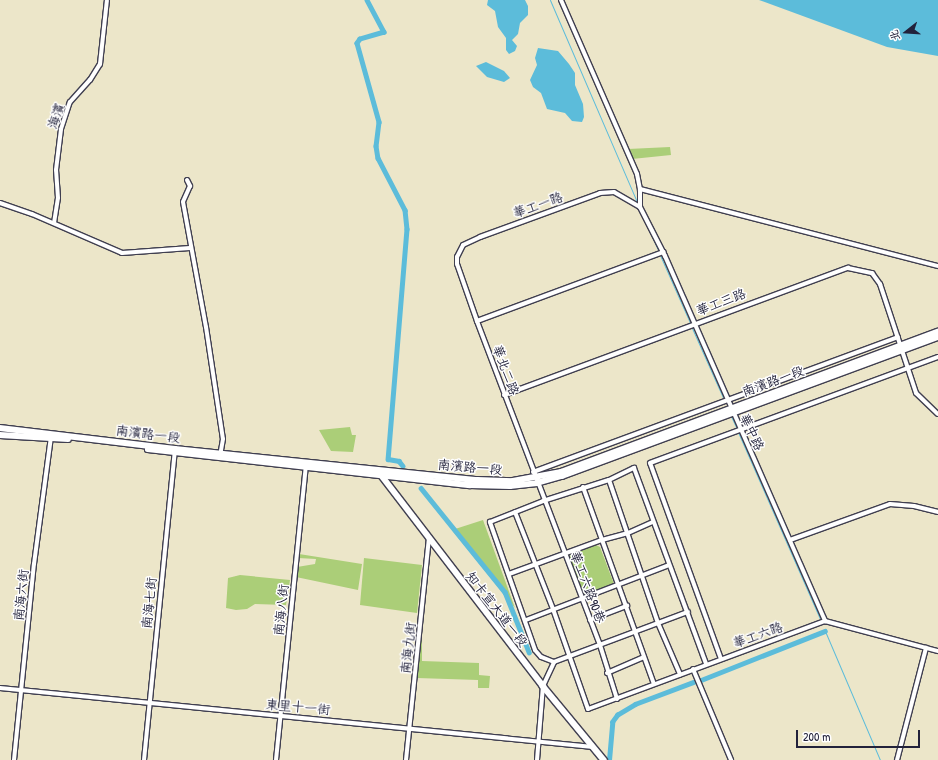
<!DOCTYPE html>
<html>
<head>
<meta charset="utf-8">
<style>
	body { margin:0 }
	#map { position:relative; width:938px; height:760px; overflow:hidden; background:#ece6c9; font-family:"Patrick Hand","LXGW WenKai TC",sans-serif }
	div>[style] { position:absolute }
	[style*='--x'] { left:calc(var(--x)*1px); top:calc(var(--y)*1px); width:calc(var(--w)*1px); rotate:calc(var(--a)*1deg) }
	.green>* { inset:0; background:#abce78 }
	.water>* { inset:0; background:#5cbcda }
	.stream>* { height:1px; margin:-0.5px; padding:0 0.5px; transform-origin:0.5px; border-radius:0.5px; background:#5cbcda }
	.canal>* { height:4.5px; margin:-2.25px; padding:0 2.25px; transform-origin:2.25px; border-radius:2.25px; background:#5cbcda }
	.roads { filter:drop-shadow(1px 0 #403f50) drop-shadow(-1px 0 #403f50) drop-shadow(0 1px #403f50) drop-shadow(0 -1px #403f50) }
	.street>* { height:4px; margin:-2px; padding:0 2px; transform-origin:2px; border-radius:2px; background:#fff }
	.secondary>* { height:5.5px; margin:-2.75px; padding:0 2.75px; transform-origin:2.75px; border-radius:2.75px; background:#fff }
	span { translate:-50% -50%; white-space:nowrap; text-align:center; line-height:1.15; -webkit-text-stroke:3px #fff; paint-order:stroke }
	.street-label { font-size:13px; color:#22223b }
	.north { position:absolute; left:886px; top:12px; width:40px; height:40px; -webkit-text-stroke:3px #fff; paint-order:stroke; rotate:253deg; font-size:11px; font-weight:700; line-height:16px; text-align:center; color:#22223b }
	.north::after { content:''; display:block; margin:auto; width:14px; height:18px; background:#22223b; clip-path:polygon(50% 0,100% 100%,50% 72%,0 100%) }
	.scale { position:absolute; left:796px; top:730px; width:124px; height:18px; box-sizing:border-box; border:2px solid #22223b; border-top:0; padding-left:5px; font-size:12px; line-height:14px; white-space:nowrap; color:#22223b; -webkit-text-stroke:3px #fff; paint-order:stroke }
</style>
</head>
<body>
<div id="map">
	<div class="green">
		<div style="clip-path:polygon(670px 147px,671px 155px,632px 159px,628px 149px)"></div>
		<div style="clip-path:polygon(350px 427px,352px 435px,356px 435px,353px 452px,331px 451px,319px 430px)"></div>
		<div style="clip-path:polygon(483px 520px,515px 608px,452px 530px)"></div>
		<div style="clip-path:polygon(596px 545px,600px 547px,614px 584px,582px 596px,567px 555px)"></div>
		<div style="clip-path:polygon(299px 554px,362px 564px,358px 590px,296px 577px,297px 567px,315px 564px,316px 559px,298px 558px)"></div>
		<div style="clip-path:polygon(364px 558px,422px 565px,417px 613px,360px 605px)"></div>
		<div style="clip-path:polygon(240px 575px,290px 580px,286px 605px,255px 604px,247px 609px,236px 610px,226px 608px,228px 578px)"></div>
		<div style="clip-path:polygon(418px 640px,422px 640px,422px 661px,479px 663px,479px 675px,490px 676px,489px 688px,478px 688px,478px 680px,417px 678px)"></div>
	</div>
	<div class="water">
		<div style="clip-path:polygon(488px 0,525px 0,528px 6px,528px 15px,520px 23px,518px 34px,512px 40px,517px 46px,515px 51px,509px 54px,506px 50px,506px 38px,498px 27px,495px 11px,487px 5px)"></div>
		<div style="clip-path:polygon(759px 0,938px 0,938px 56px,887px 47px)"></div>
		<div style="clip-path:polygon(538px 48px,558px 51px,569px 64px,575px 73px,575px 85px,583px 104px,584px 117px,582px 122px,572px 121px,565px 113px,547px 109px,541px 93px,533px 87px,530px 80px,537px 65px,535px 58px)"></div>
		<div style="clip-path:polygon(486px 62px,504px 71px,510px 78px,504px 82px,487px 77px,476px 66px)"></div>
	</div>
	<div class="stream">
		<div style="--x:550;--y:0;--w:222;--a:66.7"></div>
		<div style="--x:647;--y:226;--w:29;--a:65"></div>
		<div style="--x:660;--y:255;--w:77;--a:66.1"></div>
		<div style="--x:692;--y:328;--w:79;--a:66"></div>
		<div style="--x:731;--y:416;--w:14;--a:65"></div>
		<div style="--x:738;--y:432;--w:204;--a:66.3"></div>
		<div style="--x:825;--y:631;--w:140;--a:66.9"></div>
	</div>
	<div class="canal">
		<div style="--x:367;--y:0;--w:36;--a:62"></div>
		<div style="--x:384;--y:32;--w:25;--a:164"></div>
		<div style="--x:360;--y:39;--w:5;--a:127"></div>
		<div style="--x:357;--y:43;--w:82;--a:74.4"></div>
		<div style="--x:379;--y:122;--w:24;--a:97"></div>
		<div style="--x:376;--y:146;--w:12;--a:81"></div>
		<div style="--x:378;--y:158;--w:59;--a:62.6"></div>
		<div style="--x:405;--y:210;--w:19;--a:84"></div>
		<div style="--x:407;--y:229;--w:231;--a:94.7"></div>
		<div style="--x:388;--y:459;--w:11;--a:10"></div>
		<div style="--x:399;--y:461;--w:6;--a:51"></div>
		<div style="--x:421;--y:488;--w:134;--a:51.1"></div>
		<div style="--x:505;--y:592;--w:65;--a:68.2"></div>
		<div style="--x:701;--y:680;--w:133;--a:-21.6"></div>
		<div style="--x:609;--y:760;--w:38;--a:-85"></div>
		<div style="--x:612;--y:722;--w:9;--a:-54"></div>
		<div style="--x:617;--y:715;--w:21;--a:-31"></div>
		<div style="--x:635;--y:704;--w:65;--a:-20.7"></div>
	</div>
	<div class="roads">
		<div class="street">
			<div style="--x:561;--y:0;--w:190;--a:66.4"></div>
			<div style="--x:637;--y:174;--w:15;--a:79"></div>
			<div style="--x:640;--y:189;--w:18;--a:90"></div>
			<div style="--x:640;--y:207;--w:55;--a:63"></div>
			<div style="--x:665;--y:256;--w:399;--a:66.3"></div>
			<div style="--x:187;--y:180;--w:7;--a:63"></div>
			<div style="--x:190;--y:186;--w:17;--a:114"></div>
			<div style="--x:183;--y:202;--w:127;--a:79.6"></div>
			<div style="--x:206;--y:327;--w:113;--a:81.4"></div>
			<div style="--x:223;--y:439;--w:17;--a:100"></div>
			<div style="--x:640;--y:189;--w:308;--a:14.5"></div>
			<div style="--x:0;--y:203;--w:34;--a:19"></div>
			<div style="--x:32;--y:214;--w:98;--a:23.4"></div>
			<div style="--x:122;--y:253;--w:68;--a:-4.2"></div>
			<div style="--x:54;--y:223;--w:25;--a:-81"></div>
			<div style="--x:58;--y:198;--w:28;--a:-94"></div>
			<div style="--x:56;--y:170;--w:41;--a:-83"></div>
			<div style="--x:61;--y:129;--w:28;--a:-72"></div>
			<div style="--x:70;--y:102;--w:30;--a:-48"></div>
			<div style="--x:90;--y:80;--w:19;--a:-58"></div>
			<div style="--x:100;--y:64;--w:64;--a:-83.8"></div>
			<div style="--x:477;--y:321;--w:199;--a:-20.3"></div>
			<div style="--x:504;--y:395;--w:367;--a:-20.3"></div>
			<div style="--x:848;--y:268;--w:25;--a:12"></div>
			<div style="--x:872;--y:273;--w:14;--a:54"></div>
			<div style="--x:880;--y:284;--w:115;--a:71.7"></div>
			<div style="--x:916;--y:393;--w:30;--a:44"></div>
			<div style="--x:533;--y:472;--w:389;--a:-20.3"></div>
			<div style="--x:609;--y:480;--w:151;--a:71.1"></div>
			<div style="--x:658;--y:623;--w:56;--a:66.7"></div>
			<div style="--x:583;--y:487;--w:209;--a:70.2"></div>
			<div style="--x:515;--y:512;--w:104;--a:68.6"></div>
			<div style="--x:553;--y:609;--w:106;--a:70.7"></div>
			<div style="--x:588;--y:709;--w:253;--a:-20.4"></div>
			<div style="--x:825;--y:621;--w:117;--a:14.9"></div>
			<div style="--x:790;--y:540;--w:106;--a:-19.8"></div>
			<div style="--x:890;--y:504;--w:24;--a:5"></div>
			<div style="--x:914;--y:506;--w:25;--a:14"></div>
			<div style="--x:509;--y:574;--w:99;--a:-20.1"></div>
			<div style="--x:602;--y:540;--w:27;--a:-15"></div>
			<div style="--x:628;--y:533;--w:27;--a:-24"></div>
			<div style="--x:526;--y:620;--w:153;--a:-21"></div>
			<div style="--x:590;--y:620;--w:40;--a:-21"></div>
			<div style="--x:721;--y:659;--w:208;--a:-109.9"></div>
			<div style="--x:650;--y:463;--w:307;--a:-20.2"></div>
			<div style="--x:554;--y:662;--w:14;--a:-159"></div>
			<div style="--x:541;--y:657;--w:9;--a:-131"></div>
			<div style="--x:535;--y:650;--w:136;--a:-109.4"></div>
			<div style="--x:490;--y:522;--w:57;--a:-21.6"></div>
			<div style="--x:543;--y:501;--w:69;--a:-17.7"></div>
			<div style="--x:609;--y:480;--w:28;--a:-26"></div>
			<div style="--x:634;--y:468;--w:209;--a:69.8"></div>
			<div style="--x:693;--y:669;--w:99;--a:67.3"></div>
			<div style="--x:607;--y:673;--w:40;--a:-23.4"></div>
			<div style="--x:0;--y:688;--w:596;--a:5.68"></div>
			<div style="--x:617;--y:699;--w:57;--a:-107.5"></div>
			<div style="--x:600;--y:645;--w:347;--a:-110.8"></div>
			<div style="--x:477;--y:321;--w:60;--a:-109.3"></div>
			<div style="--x:457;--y:264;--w:7;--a:-90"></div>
			<div style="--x:457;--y:257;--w:13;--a:-63"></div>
			<div style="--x:463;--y:245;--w:19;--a:-25"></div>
			<div style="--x:480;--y:237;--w:128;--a:-20.1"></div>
			<div style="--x:600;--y:193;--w:14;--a:-4"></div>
			<div style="--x:614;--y:192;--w:30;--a:30"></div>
			<div style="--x:14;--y:760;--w:197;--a:-84.2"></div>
			<div style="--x:34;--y:564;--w:128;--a:-82.4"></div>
			<div style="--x:144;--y:760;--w:312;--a:-84.3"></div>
			<div style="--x:276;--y:760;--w:298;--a:-84.2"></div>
			<div style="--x:406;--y:760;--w:223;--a:-84.1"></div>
			<div style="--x:537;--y:760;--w:74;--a:-85.4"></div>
			<div style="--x:543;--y:686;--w:26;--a:-65"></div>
			<div style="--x:554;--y:662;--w:143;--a:-20.5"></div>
			<div style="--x:897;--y:760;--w:116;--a:-75.5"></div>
		</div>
		<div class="secondary">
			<div style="--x:0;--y:428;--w:176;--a:6.8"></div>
			<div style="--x:175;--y:449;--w:304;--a:5.9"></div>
			<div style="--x:477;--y:480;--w:36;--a:2"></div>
			<div style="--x:513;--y:481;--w:49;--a:-10.6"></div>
			<div style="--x:561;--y:472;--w:402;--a:-20.4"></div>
			<div style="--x:0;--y:435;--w:68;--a:3.4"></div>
			<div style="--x:148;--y:449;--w:324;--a:6.4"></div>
			<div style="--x:470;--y:485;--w:40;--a:1.4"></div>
			<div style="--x:510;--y:486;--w:27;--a:-6"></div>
			<div style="--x:537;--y:483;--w:26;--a:-16"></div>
			<div style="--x:562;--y:476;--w:401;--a:-20.3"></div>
			<div style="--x:379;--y:472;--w:270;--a:52.5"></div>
			<div style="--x:543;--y:686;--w:96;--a:50.5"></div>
		</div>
	</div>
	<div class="street-label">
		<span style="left:56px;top:116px;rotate:-71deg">海濱</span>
		<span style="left:538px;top:205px;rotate:-20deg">華工一路</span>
		<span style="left:721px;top:302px;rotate:-21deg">華工三路</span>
		<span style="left:506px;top:370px;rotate:70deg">華北二路</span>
		<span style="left:773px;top:381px;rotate:-20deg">南濱路一段</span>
		<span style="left:752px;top:432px;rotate:65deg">華中路</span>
		<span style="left:148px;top:434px;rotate:7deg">南濱路一段</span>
		<span style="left:470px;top:467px;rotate:5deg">南濱路一段</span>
		<span style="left:588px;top:587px;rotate:69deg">華工六路90巷</span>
		<span style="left:21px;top:595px;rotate:-84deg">南海六街</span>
		<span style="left:149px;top:603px;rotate:-84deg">南海七街</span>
		<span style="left:497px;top:609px;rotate:52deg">知卡宣大道一段</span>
		<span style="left:281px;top:610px;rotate:-84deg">南海八街</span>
		<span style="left:758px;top:635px;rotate:-20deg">華工六路</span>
		<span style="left:408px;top:648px;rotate:-84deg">南海九街</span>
		<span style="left:298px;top:707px;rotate:5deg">東里十一街</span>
	</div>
	<div class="north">北</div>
	<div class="scale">200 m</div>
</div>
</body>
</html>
